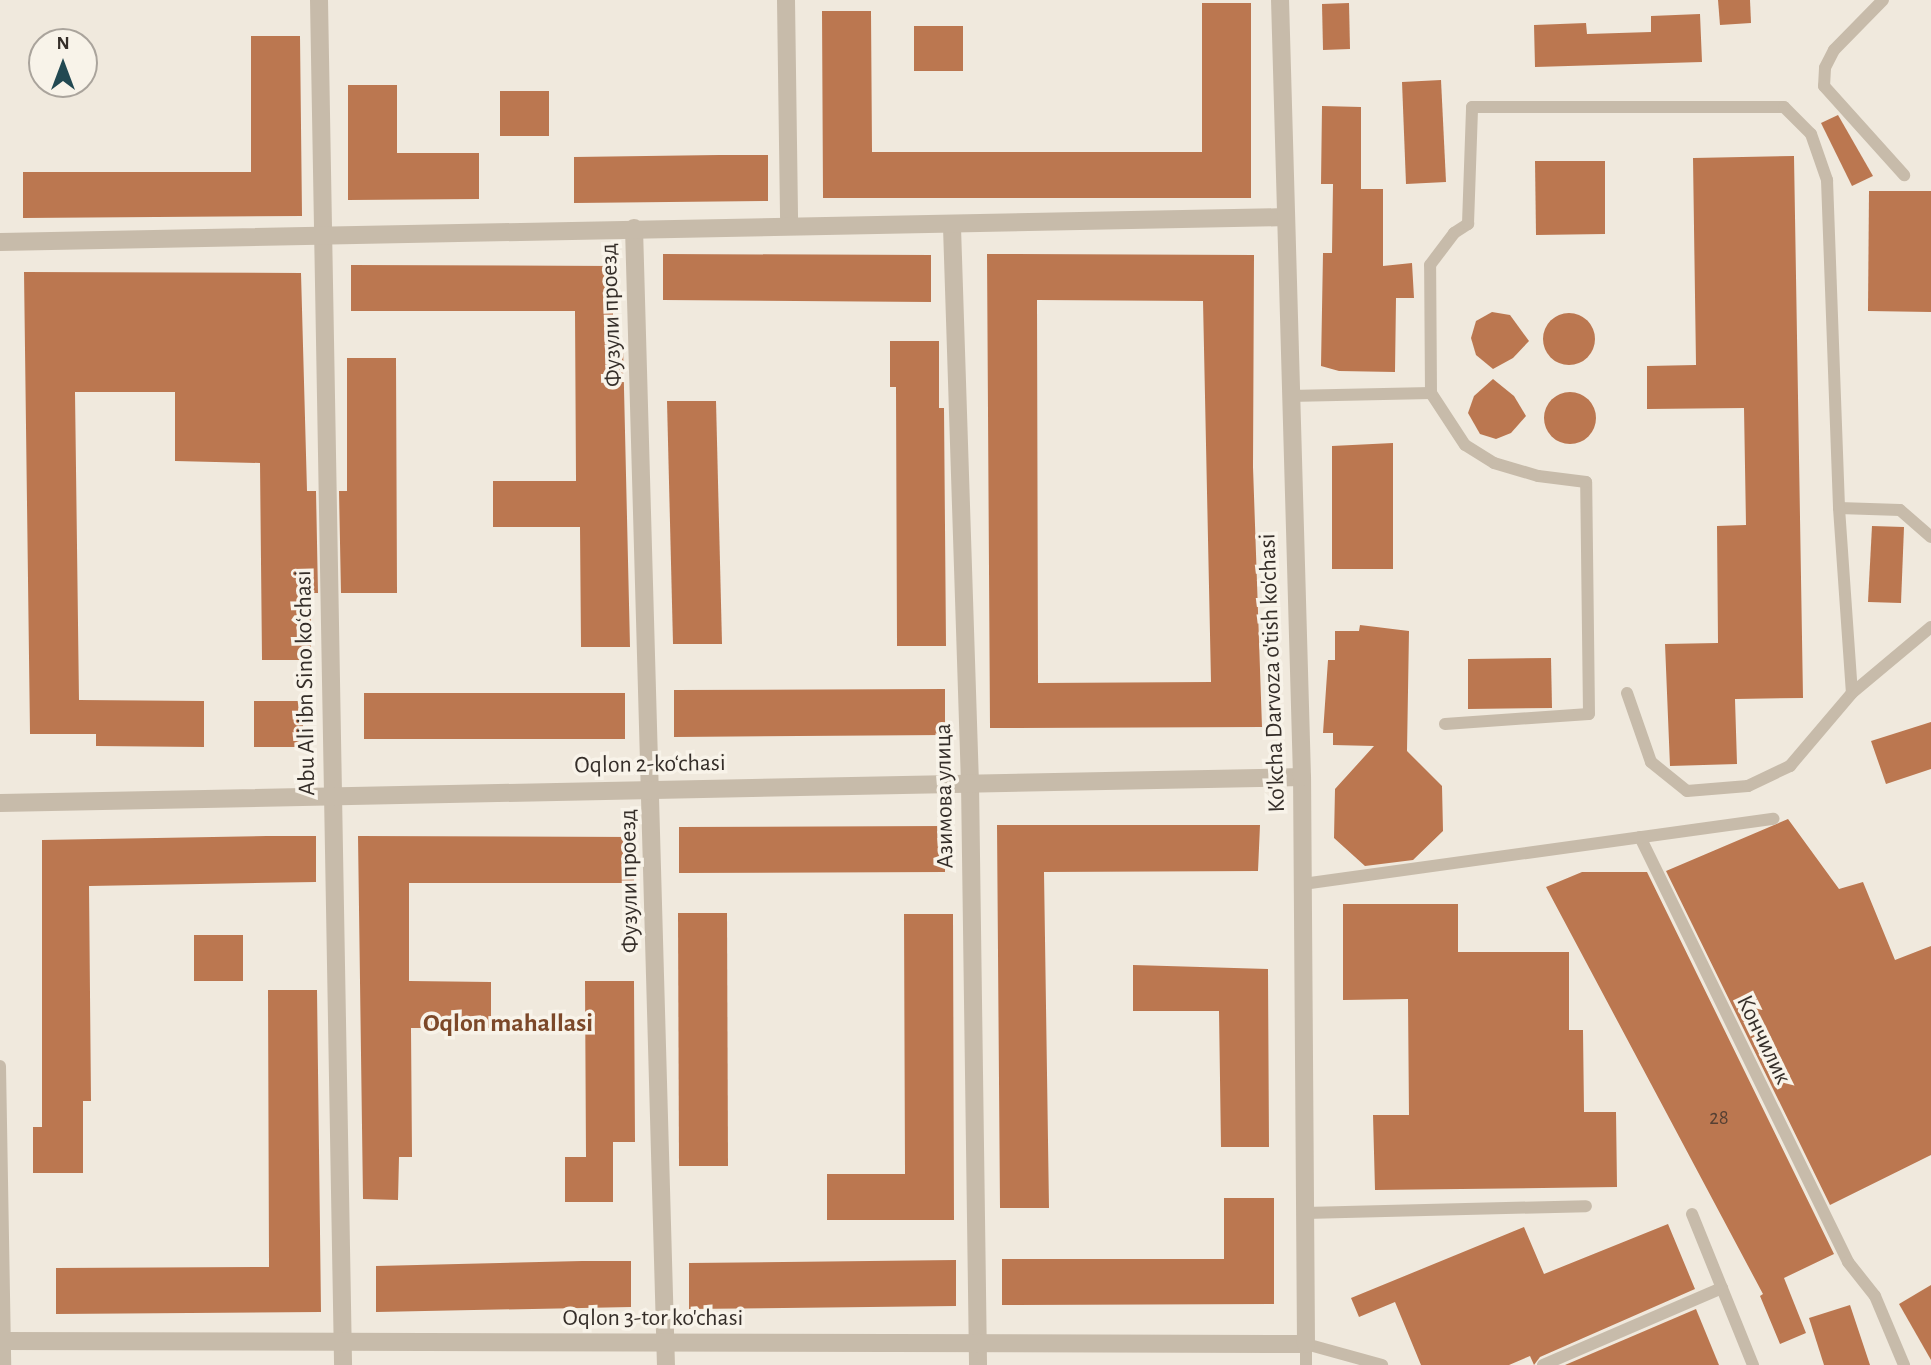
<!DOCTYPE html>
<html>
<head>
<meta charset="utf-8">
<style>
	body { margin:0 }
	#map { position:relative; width:1931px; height:1365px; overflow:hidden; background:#f0e9dd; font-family:"Alegreya Sans",sans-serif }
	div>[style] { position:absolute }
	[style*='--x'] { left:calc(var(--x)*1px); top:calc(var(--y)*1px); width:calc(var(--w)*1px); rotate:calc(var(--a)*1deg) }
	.building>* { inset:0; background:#bb7750 }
	.round { border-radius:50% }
	.service>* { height:12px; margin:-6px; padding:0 6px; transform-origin:6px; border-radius:6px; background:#c7bbaa }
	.minor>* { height:18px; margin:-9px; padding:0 9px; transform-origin:9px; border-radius:9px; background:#c7bbaa }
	span { translate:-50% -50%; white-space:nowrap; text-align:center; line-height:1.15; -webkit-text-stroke:7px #f8f3e9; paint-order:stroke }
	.number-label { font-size:21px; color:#564033 }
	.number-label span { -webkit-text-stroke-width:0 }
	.street-label { font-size:24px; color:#352e29 }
	.neighbourhood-label { font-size:26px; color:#7c4829; font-weight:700 }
	.north { position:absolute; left:28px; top:28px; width:70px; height:70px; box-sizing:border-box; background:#f8f3e9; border:2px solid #aaa49c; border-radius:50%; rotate:0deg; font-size:19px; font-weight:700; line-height:28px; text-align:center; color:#352e29 }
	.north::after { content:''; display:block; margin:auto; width:24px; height:32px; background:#224952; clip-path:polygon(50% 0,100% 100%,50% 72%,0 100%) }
</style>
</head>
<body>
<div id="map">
	<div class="building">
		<div style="clip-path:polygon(1718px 0,1750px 0,1751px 23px,1720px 25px)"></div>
		<div style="clip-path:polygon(1202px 3px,1251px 3px,1251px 198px,823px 198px,822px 11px,871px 11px,872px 152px,1202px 152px)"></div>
		<div style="clip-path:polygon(1349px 3px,1350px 49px,1323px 50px,1322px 4px)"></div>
		<div style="clip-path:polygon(1700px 14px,1702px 62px,1535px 67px,1534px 25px,1586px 23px,1587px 34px,1651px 32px,1651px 16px)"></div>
		<div style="clip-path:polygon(914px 26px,963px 26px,963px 71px,914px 71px)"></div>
		<div style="clip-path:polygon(251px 36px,300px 36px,302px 216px,23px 218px,23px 172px,251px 172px)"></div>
		<div style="clip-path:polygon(1441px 80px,1446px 182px,1406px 184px,1402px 82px)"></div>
		<div style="clip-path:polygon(348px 85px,397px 85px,397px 153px,479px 153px,479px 199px,348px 200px)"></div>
		<div style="clip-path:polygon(500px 91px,549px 91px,549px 136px,500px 136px)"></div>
		<div style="clip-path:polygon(1322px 106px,1361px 107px,1361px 189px,1383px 189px,1383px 266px,1412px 263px,1414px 298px,1396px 298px,1395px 372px,1339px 371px,1321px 366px,1323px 253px,1332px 253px,1333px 184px,1321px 184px)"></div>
		<div style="clip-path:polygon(1838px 115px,1873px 176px,1852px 186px,1821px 123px)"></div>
		<div style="clip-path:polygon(719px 155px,768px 155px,768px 201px,574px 203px,574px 157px)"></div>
		<div style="clip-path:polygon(1794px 156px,1803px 698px,1735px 699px,1737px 764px,1670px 766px,1665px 644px,1718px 643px,1717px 526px,1746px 525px,1744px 408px,1647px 409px,1647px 366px,1696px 365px,1693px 158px)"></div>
		<div style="clip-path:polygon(1535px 161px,1605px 161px,1605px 234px,1536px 235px)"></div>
		<div style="clip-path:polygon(1869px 191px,1931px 191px,1931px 312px,1868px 311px)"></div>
		<div style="clip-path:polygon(663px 254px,931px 255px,931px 302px,663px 300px)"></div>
		<div style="clip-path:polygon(evenodd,987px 254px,1254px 255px,1253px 467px,1262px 727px,990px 728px,987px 254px,1037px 300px,1203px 301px,1211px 682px,1038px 683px,1037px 300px)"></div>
		<div style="clip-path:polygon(351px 265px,613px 266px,613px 345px,623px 345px,630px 647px,581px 647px,580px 527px,493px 527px,493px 481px,576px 481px,575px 311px,351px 311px)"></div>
		<div style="clip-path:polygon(24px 272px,301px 273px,307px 491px,316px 491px,318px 593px,311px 593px,311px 660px,262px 660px,260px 463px,175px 461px,175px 392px,75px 392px,79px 700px,204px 701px,204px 747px,96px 746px,96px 734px,30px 734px)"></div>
		<div style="clip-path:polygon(1492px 312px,1510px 315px,1529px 341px,1513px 358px,1493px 369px,1476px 355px,1471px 338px,1476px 321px)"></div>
		<div class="round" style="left:1543px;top:313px;width:52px;height:52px"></div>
		<div style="clip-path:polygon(890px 341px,939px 341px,939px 408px,944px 408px,946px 646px,897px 646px,896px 387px,890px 387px)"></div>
		<div style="clip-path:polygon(347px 358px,396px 358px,397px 593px,341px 593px,339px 491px,347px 491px)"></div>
		<div style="clip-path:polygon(1493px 379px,1514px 396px,1526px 416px,1511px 433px,1496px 439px,1480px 434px,1468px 413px,1474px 396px)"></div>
		<div class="round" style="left:1544px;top:392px;width:52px;height:52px"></div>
		<div style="clip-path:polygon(667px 401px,716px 401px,722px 644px,673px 644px)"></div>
		<div style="clip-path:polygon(1393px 443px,1393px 569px,1332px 569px,1332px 446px)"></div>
		<div style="clip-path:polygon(1872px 526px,1904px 527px,1901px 603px,1868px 602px)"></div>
		<div style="clip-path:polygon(1360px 625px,1409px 631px,1407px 751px,1442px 786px,1443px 831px,1413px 860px,1365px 866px,1334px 838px,1335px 789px,1374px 746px,1333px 745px,1333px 733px,1323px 733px,1328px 660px,1335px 660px,1335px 631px,1359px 631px)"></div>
		<div style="clip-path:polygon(1551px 658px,1552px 708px,1468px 709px,1468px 659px)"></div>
		<div style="clip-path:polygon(945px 689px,945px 735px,674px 737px,674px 690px)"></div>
		<div style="clip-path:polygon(364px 693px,625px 693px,625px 739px,364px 739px)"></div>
		<div style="clip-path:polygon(254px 701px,303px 701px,303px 747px,254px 747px)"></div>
		<div style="clip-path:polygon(1931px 722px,1931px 769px,1886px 784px,1871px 741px)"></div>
		<div style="clip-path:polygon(1788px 819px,1839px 889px,1863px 882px,1895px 960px,1931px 946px,1931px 1155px,1830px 1205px,1666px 871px)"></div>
		<div style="clip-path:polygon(997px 825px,1260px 825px,1258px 871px,1044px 872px,1049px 1208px,1000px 1208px)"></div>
		<div style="clip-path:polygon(945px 826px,945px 872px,679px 873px,679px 827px)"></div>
		<div style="clip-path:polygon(267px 836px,316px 836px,316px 882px,89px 886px,91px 1101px,83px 1101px,83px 1173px,33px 1173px,33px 1127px,42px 1127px,42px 840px)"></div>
		<div style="clip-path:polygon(358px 836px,634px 837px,634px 883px,409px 883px,409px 981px,491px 982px,491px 1028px,411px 1028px,412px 1157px,399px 1157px,398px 1200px,363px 1199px)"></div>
		<div style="clip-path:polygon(1582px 872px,1647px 872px,1814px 1213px,1834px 1254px,1784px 1278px,1806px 1333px,1780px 1344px,1760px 1296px,1763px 1294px,1546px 887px)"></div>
		<div style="clip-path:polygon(1343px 904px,1458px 904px,1458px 952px,1569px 952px,1569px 1030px,1583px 1030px,1584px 1112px,1616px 1112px,1617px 1187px,1375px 1190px,1373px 1115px,1409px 1115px,1408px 999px,1343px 1000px)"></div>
		<div style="clip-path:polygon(678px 913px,727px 913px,728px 1166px,679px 1166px)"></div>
		<div style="clip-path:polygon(904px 914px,953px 914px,954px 1220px,827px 1220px,827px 1174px,905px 1174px)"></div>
		<div style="clip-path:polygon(194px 935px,243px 935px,243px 981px,194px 981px)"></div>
		<div style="clip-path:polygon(1133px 965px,1268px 969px,1269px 1147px,1221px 1147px,1219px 1011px,1133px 1011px)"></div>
		<div style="clip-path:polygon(585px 981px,634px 981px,635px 1142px,613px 1142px,613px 1202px,565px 1202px,565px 1157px,586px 1157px)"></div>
		<div style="clip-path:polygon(268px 990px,317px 990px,321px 1312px,56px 1314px,56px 1268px,269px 1267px)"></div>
		<div style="clip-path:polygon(1224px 1198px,1274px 1198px,1274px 1304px,1002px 1305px,1002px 1259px,1224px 1259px)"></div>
		<div style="clip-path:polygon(1668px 1224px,1695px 1289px,1540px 1357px,1534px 1365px,1530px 1356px,1509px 1365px,1421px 1365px,1395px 1302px,1359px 1317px,1351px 1298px,1524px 1227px,1544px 1274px)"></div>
		<div style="clip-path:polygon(956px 1260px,956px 1306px,689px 1309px,689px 1263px)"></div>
		<div style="clip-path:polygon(582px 1261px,631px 1261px,631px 1307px,376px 1312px,376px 1266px)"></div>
		<div style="clip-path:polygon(1931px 1285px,1931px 1360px,1899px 1304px)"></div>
		<div style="clip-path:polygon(1850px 1305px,1870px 1365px,1824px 1365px,1809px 1318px)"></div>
		<div style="clip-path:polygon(1696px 1309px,1719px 1365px,1565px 1365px)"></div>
	</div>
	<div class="service">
		<div style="--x:1883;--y:0;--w:70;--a:134.4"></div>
		<div style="--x:1834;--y:50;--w:20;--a:117"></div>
		<div style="--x:1825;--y:68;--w:18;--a:93"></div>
		<div style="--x:1824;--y:86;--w:120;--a:48"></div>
		<div style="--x:1289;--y:396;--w:142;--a:-1.2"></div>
		<div style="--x:1839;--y:508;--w:61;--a:1.9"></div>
		<div style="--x:1900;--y:510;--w:41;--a:41.1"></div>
		<div style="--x:1627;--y:693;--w:73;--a:70.8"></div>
		<div style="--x:1651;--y:762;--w:46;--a:38.9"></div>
		<div style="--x:1687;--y:791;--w:61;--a:-4.7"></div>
		<div style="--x:1748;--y:786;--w:47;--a:-25.5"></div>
		<div style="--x:1790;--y:766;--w:96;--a:-49.7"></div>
		<div style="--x:1852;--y:693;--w:103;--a:-39.9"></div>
		<div style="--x:1445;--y:724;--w:144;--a:-4"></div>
		<div style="--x:1589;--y:714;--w:232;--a:-90.7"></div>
		<div style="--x:1586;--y:482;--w:48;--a:-172.9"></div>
		<div style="--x:1538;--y:476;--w:46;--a:-163.5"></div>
		<div style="--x:1494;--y:463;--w:34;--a:-148"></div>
		<div style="--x:1465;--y:445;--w:62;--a:-123.2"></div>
		<div style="--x:1431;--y:393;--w:128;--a:-90.4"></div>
		<div style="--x:1430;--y:265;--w:40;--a:-53"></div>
		<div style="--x:1454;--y:233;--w:17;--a:-33"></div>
		<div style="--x:1468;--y:224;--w:117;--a:-88"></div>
		<div style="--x:1472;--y:107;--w:312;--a:0"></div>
		<div style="--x:1784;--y:107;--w:38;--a:45"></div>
		<div style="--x:1811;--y:134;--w:49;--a:70.8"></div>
		<div style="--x:1827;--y:180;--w:328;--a:87.9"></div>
		<div style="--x:1839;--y:508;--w:185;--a:86"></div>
		<div style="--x:1640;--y:837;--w:473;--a:63.9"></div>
		<div style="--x:1848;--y:1262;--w:43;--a:51.5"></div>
		<div style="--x:1875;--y:1296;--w:75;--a:67.2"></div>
		<div style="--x:1303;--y:884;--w:475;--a:-7.9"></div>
		<div style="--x:0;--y:1066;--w:299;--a:89"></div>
		<div style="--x:1305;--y:1213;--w:281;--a:-1.4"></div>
		<div style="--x:1692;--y:1214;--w:163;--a:68"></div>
		<div style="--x:1306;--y:1365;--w:21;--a:-90"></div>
		<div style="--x:1306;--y:1344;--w:79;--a:15.4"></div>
		<div style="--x:1543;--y:1365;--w:195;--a:-23.3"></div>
	</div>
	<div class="minor">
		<div style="--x:319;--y:0;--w:1365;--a:88.99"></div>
		<div style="--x:786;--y:0;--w:225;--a:89.2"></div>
		<div style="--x:952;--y:227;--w:556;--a:88.15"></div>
		<div style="--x:970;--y:783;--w:582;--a:89.21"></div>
		<div style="--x:634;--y:228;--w:1137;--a:88.39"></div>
		<div style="--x:0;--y:242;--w:1286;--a:-1.11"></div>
		<div style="--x:0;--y:803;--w:1302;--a:-1.14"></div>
		<div style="--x:0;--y:1341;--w:1306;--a:0.13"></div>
		<div style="--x:1306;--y:1344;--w:567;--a:-90.4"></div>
		<div style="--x:1302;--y:777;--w:777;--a:-91.62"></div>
	</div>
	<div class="number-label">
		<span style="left:1719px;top:1118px">28</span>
	</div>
	<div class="street-label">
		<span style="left:612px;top:315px;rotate:-92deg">Фузули проезд</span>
		<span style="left:1273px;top:673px;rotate:-92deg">Ko'kcha Darvoza o'tish ko'chasi</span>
		<span style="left:306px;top:683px;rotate:-91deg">Abu Ali ibn Sino koʻchasi</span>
		<span style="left:650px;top:765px;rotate:-1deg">Oqlon 2-ko‘chasi</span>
		<span style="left:945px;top:796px;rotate:-91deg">Азимова улица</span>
		<span style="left:630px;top:881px;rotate:-91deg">Фузули проезд</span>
		<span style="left:1763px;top:1040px;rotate:64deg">Кончилик</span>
		<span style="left:653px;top:1319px">Oqlon 3-tor ko'chasi</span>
	</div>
	<div class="neighbourhood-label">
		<span style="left:508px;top:1024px">Oqlon mahallasi</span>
	</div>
	<div class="north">N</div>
</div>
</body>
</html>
